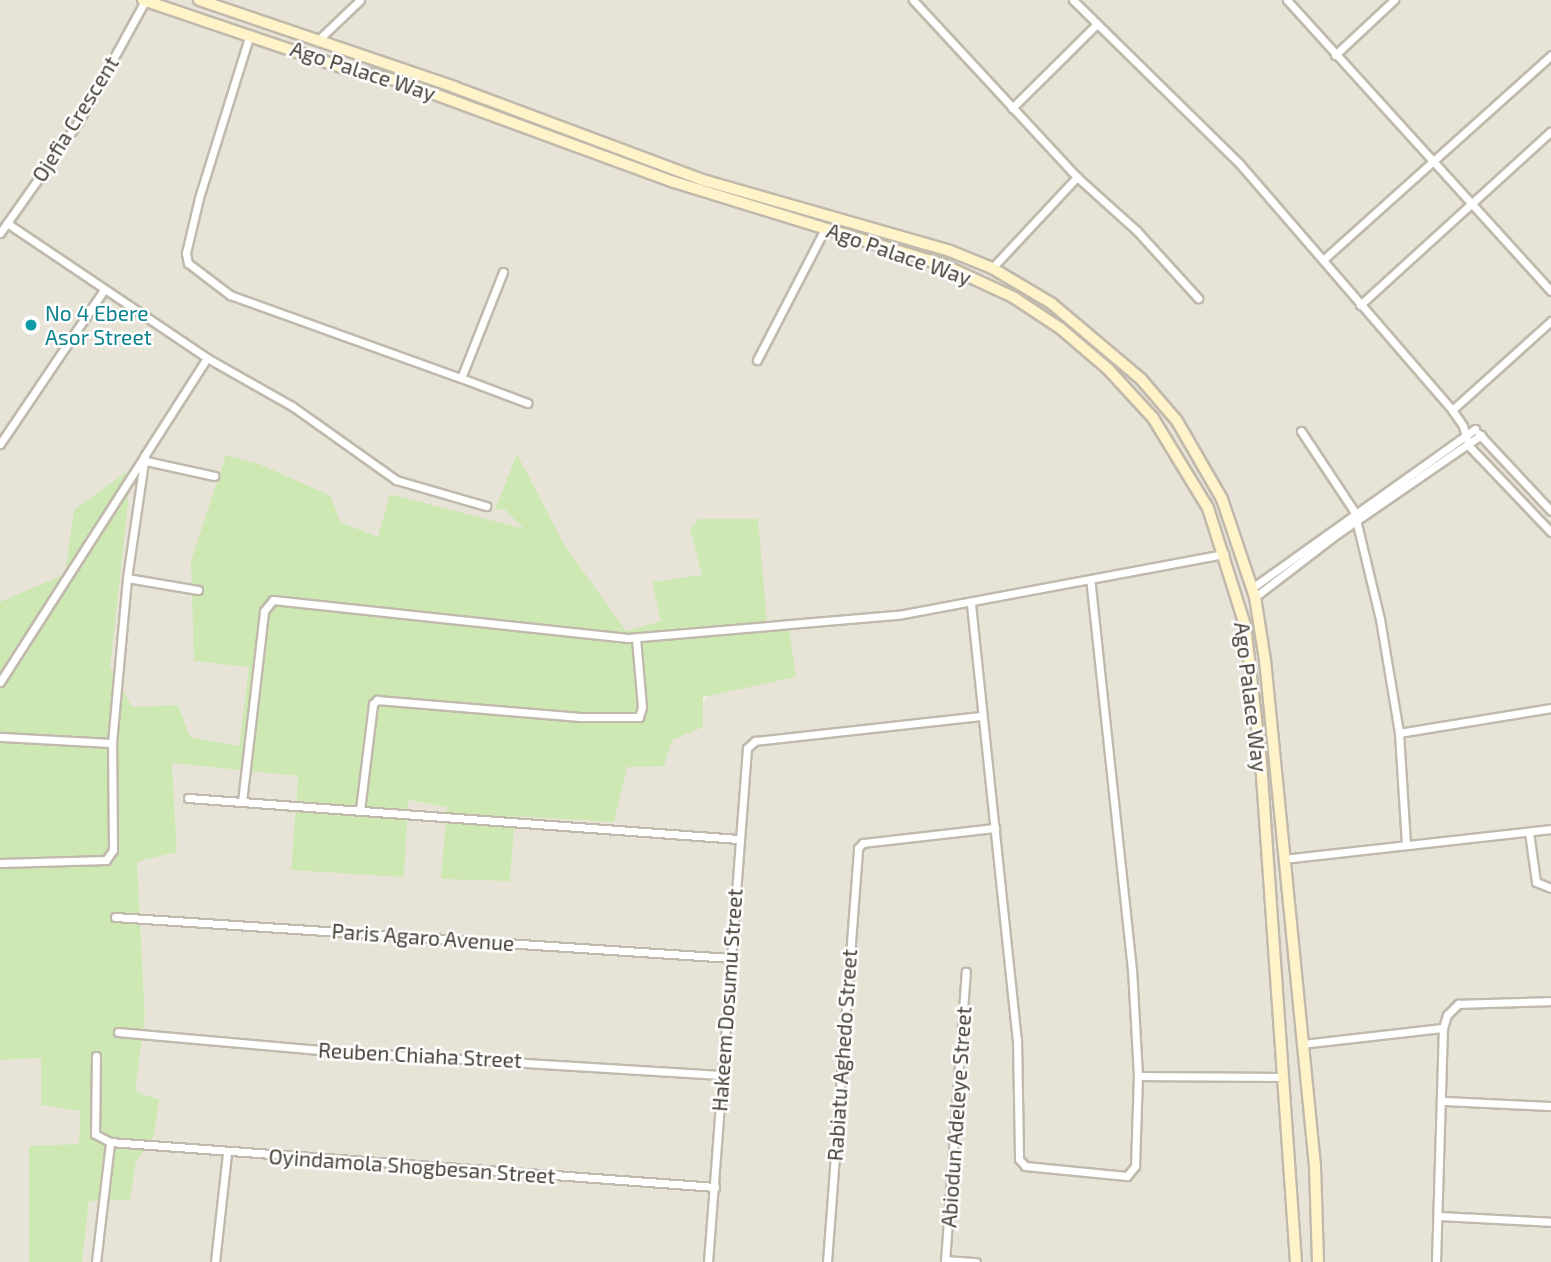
<!DOCTYPE html>
<html>
<head>
<meta charset="utf-8">
<style>
	body { margin:0 }
	#map { position:relative; width:1551px; height:1262px; overflow:hidden; background:#f4f1e9; font-family:"Exo 2",sans-serif }
	div>[style] { position:absolute }
	[style*='--x'] { left:calc(var(--x)*1px); top:calc(var(--y)*1px); width:calc(var(--w)*1px); rotate:calc(var(--a)*1deg) }
	.residential>* { inset:0; background:#e8e3d7 }
	.green>* { inset:0; background:#cee8b3 }
	.roads { filter:drop-shadow(2px 0 #c0b9ac) drop-shadow(-2px 0 #c0b9ac) drop-shadow(0 2px #c0b9ac) drop-shadow(0 -2px #c0b9ac) }
	.minor>* { height:7px; margin:-3.5px; padding:0 3.5px; transform-origin:3.5px; border-radius:3.5px; background:#fff }
	.secondary>* { height:10px; margin:-5px; padding:0 5px; transform-origin:5px; border-radius:5px; background:#fef3c9 }
	.dots>* { width:19px; height:19px; translate:-50% -50%; box-sizing:border-box; border:4px solid #fff; border-radius:50% }
	span { translate:-50% -50%; white-space:nowrap; text-align:center; line-height:1.15; -webkit-text-stroke:5px #fff; paint-order:stroke }
	.street-label { font-size:21px; color:#484237 }
	.culture-label { font-size:21px; color:#0d838f }
	.left { translate:0 -50%; text-align:left }
</style>
</head>
<body>
<div id="map">
	<div class="residential">
		<div style="clip-path:polygon(0 0,1551px 0,1551px 1262px,82px 1262px,89px 1201px,130px 1200px,136px 1161px,154px 1136px,159px 1100px,135px 1092px,145px 1017px,137px 862px,177px 852px,172px 763px,298px 776px,291px 869px,407px 800px,447px 807px,510px 881px,514px 815px,614px 822px,627px 767px,672px 740px,767px 624px,690px 529px,702px 575px,661px 621px,625px 631px,565px 546px,517px 455px,496px 510px,504px 509px,526px 530px,390px 495px,379px 538px,340px 522px,194px 661px,249px 666px,239px 746px,190px 737px,178px 705px,0 870px)"></div>
		<div style="clip-path:polygon(41px 1058px,41px 1105px,80px 1111px,79px 1144px,29px 1147px,29px 1262px,0 1262px,0 1060px)"></div>
	</div>
	<div class="green">
		<div style="clip-path:polygon(517px 454px,565px 546px,626px 631px,661px 621px,652px 582px,702px 575px,690px 529px,699px 519px,758px 519px,767px 624px,789px 628px,796px 677px,703px 697px,703px 727px,672px 740px,664px 766px,627px 767px,614px 822px,515px 816px,510px 881px,441px 879px,447px 807px,408px 800px,404px 877px,291px 870px,298px 776px,172px 763px,177px 852px,137px 862px,145px 1017px,135px 1091px,159px 1100px,154px 1136px,136px 1161px,130px 1200px,89px 1201px,82px 1262px,29px 1262px,29px 1146px,79px 1144px,80px 1111px,41px 1105px,41px 1058px,0 1060px,0 602px,65px 574px,74px 510px,126px 472px,128px 504px,110px 667px,132px 707px,178px 705px,190px 737px,239px 746px,249px 667px,194px 661px,191px 561px,226px 455px,259px 464px,331px 496px,340px 522px,378px 537px,390px 494px,524px 529px,504px 509px,495px 510px)"></div>
	</div>
	<div class="roads">
		<div class="minor">
			<div style="--x:913;--y:0;--w:241;--a:47.2"></div>
			<div style="--x:1077;--y:177;--w:81;--a:42"></div>
			<div style="--x:1137;--y:231;--w:91;--a:47.7"></div>
			<div style="--x:1073;--y:0;--w:233;--a:44.5"></div>
			<div style="--x:1239;--y:163;--w:326;--a:49.2"></div>
			<div style="--x:1287;--y:0;--w:393;--a:47.8"></div>
			<div style="--x:250;--y:34;--w:172;--a:107.3"></div>
			<div style="--x:199;--y:198;--w:57;--a:103.3"></div>
			<div style="--x:186;--y:253;--w:10;--a:79"></div>
			<div style="--x:188;--y:263;--w:53;--a:37.3"></div>
			<div style="--x:230;--y:295;--w:245;--a:19.8"></div>
			<div style="--x:317;--y:41;--w:59;--a:-43.6"></div>
			<div style="--x:1335;--y:55;--w:81;--a:-43"></div>
			<div style="--x:1012;--y:108;--w:118;--a:-44.7"></div>
			<div style="--x:7;--y:223;--w:241;--a:34"></div>
			<div style="--x:207;--y:358;--w:98;--a:29.5"></div>
			<div style="--x:292;--y:406;--w:128;--a:35.4"></div>
			<div style="--x:396;--y:480;--w:94;--a:16.1"></div>
			<div style="--x:0;--y:233;--w:137;--a:-54.8"></div>
			<div style="--x:79;--y:121;--w:137;--a:-61.2"></div>
			<div style="--x:1324;--y:259;--w:305;--a:-41.9"></div>
			<div style="--x:992;--y:268;--w:125;--a:-47"></div>
			<div style="--x:503;--y:272;--w:114;--a:111.6"></div>
			<div style="--x:461;--y:378;--w:71;--a:20.7"></div>
			<div style="--x:1360;--y:305;--w:258;--a:-42.3"></div>
			<div style="--x:1551;--y:321;--w:133;--a:138"></div>
			<div style="--x:1452;--y:410;--w:19;--a:55"></div>
			<div style="--x:1463;--y:426;--w:21;--a:73"></div>
			<div style="--x:1469;--y:446;--w:119;--a:46.4"></div>
			<div style="--x:757;--y:360;--w:148;--a:-62.6"></div>
			<div style="--x:1301;--y:431;--w:96;--a:56.5"></div>
			<div style="--x:1354;--y:511;--w:111;--a:76.5"></div>
			<div style="--x:1380;--y:619;--w:116;--a:80.5"></div>
			<div style="--x:1399;--y:733;--w:112;--a:86.4"></div>
			<div style="--x:1479;--y:434;--w:105;--a:46.9"></div>
			<div style="--x:0;--y:444;--w:186;--a:-56"></div>
			<div style="--x:146;--y:461;--w:70;--a:12.4"></div>
			<div style="--x:127;--y:578;--w:72;--a:9.6"></div>
			<div style="--x:1252;--y:588;--w:274;--a:-35.5"></div>
			<div style="--x:1255;--y:597;--w:103;--a:-37.5"></div>
			<div style="--x:1337;--y:534;--w:175;--a:-34.5"></div>
			<div style="--x:971;--y:604;--w:437;--a:84"></div>
			<div style="--x:1017;--y:1039;--w:120;--a:89"></div>
			<div style="--x:1019;--y:1159;--w:9;--a:49"></div>
			<div style="--x:1025;--y:1166;--w:102;--a:5.6"></div>
			<div style="--x:1127;--y:1176;--w:13;--a:-51"></div>
			<div style="--x:1135;--y:1166;--w:90;--a:-88.1"></div>
			<div style="--x:1138;--y:1076;--w:106;--a:-93.2"></div>
			<div style="--x:1132;--y:970;--w:393;--a:-96.1"></div>
			<div style="--x:0;--y:682;--w:269;--a:-57.4"></div>
			<div style="--x:1399;--y:733;--w:154;--a:-9.3"></div>
			<div style="--x:0;--y:737;--w:112;--a:3.1"></div>
			<div style="--x:188;--y:798;--w:552;--a:4.26"></div>
			<div style="--x:242;--y:802;--w:192;--a:-83.4"></div>
			<div style="--x:264;--y:611;--w:14;--a:-51"></div>
			<div style="--x:273;--y:600;--w:357;--a:6.1"></div>
			<div style="--x:628;--y:638;--w:271;--a:-4.9"></div>
			<div style="--x:898;--y:615;--w:332;--a:-10.6"></div>
			<div style="--x:360;--y:810;--w:107;--a:-83"></div>
			<div style="--x:373;--y:704;--w:6;--a:-45"></div>
			<div style="--x:377;--y:700;--w:204;--a:4.8"></div>
			<div style="--x:580;--y:717;--w:59;--a:0"></div>
			<div style="--x:639;--y:717;--w:10;--a:-73"></div>
			<div style="--x:642;--y:707;--w:69;--a:-95"></div>
			<div style="--x:1529;--y:832;--w:50;--a:82"></div>
			<div style="--x:1536;--y:882;--w:16;--a:22"></div>
			<div style="--x:1283;--y:859;--w:270;--a:-6.4"></div>
			<div style="--x:0;--y:863;--w:106;--a:-1.6"></div>
			<div style="--x:106;--y:860;--w:12;--a:-55"></div>
			<div style="--x:113;--y:850;--w:107;--a:-90.5"></div>
			<div style="--x:112;--y:743;--w:166;--a:-84.8"></div>
			<div style="--x:127;--y:578;--w:124;--a:-81.7"></div>
			<div style="--x:145;--y:455;--w:115;--a:-57.4"></div>
			<div style="--x:115;--y:917;--w:617;--a:3.81"></div>
			<div style="--x:118;--y:1032;--w:213;--a:5.1"></div>
			<div style="--x:330;--y:1051;--w:392;--a:3.5"></div>
			<div style="--x:1302;--y:1044;--w:142;--a:-6.5"></div>
			<div style="--x:96;--y:1056;--w:78;--a:90.7"></div>
			<div style="--x:95;--y:1134;--w:17;--a:28"></div>
			<div style="--x:110;--y:1142;--w:607;--a:4.25"></div>
			<div style="--x:1138;--y:1076;--w:146;--a:0.4"></div>
			<div style="--x:1443;--y:1101;--w:108;--a:2.7"></div>
			<div style="--x:1438;--y:1216;--w:113;--a:3"></div>
			<div style="--x:945;--y:1260;--w:31;--a:4"></div>
			<div style="--x:96;--y:1262;--w:121;--a:-83.3"></div>
			<div style="--x:215;--y:1262;--w:110;--a:-83.7"></div>
			<div style="--x:708;--y:1262;--w:515;--a:-85.66"></div>
			<div style="--x:747;--y:748;--w:11;--a:-41"></div>
			<div style="--x:755;--y:741;--w:226;--a:-6.3"></div>
			<div style="--x:827;--y:1262;--w:415;--a:-85.7"></div>
			<div style="--x:858;--y:848;--w:7;--a:-45"></div>
			<div style="--x:863;--y:843;--w:133;--a:-6.5"></div>
			<div style="--x:945;--y:1262;--w:291;--a:-85.9"></div>
			<div style="--x:1436;--y:1262;--w:234;--a:-88.3"></div>
			<div style="--x:1443;--y:1028;--w:14;--a:-73"></div>
			<div style="--x:1447;--y:1015;--w:16;--a:-45"></div>
			<div style="--x:1458;--y:1004;--w:93;--a:-1.8"></div>
		</div>
		<div class="secondary">
			<div style="--x:143;--y:0;--w:219;--a:18.7"></div>
			<div style="--x:350;--y:70;--w:50;--a:12.7"></div>
			<div style="--x:399;--y:81;--w:293;--a:20.2"></div>
			<div style="--x:674;--y:182;--w:282;--a:17.1"></div>
			<div style="--x:944;--y:265;--w:76;--a:24.9"></div>
			<div style="--x:1013;--y:297;--w:56;--a:33.4"></div>
			<div style="--x:1060;--y:328;--w:63;--a:40.5"></div>
			<div style="--x:1108;--y:369;--w:67;--a:47.4"></div>
			<div style="--x:1153;--y:418;--w:105;--a:58.6"></div>
			<div style="--x:1208;--y:508;--w:123;--a:72.5"></div>
			<div style="--x:1245;--y:625;--w:138;--a:83.3"></div>
			<div style="--x:1261;--y:762;--w:501;--a:86"></div>
			<div style="--x:199;--y:0;--w:269;--a:18.8"></div>
			<div style="--x:454;--y:87;--w:266;--a:20.5"></div>
			<div style="--x:703;--y:180;--w:257;--a:16"></div>
			<div style="--x:950;--y:251;--w:45;--a:22"></div>
			<div style="--x:992;--y:268;--w:69;--a:30.7"></div>
			<div style="--x:1051;--y:303;--w:118;--a:40.2"></div>
			<div style="--x:1141;--y:379;--w:55;--a:49.4"></div>
			<div style="--x:1177;--y:421;--w:90;--a:60"></div>
			<div style="--x:1222;--y:499;--w:103;--a:71.4"></div>
			<div style="--x:1255;--y:597;--w:64;--a:81"></div>
			<div style="--x:1265;--y:660;--w:508;--a:84.36"></div>
			<div style="--x:1315;--y:1166;--w:96;--a:88.2"></div>
		</div>
	</div>
	<div class="dots">
		<div style="left:31px;top:325px;background:#0f9aa8"></div>
	</div>
	<div class="street-label">
		<span style="left:363px;top:71px;rotate:18deg">Ago Palace Way</span>
		<span style="left:75px;top:119px;rotate:-58deg">Ojefia Crescent</span>
		<span style="left:899px;top:254px;rotate:19deg">Ago Palace Way</span>
		<span style="left:1251px;top:697px;rotate:83deg">Ago Palace Way</span>
		<span style="left:423px;top:937px;rotate:4deg">Paris Agaro Avenue</span>
		<span style="left:727px;top:1000px;rotate:-86deg">Hakeem Dosumu Street</span>
		<span style="left:420px;top:1055px;rotate:3deg">Reuben Chiaha Street</span>
		<span style="left:842px;top:1055px;rotate:-86deg">Rabiatu Aghedo Street</span>
		<span style="left:956px;top:1117px;rotate:-86deg">Abiodun Adeleye Street</span>
		<span style="left:412px;top:1166px;rotate:4deg">Oyindamola Shogbesan Street</span>
	</div>
	<div class="culture-label">
		<span class="left" style="left:45px;top:325px">No 4 Ebere<br>Asor Street</span>
	</div>
</div>
</body>
</html>
